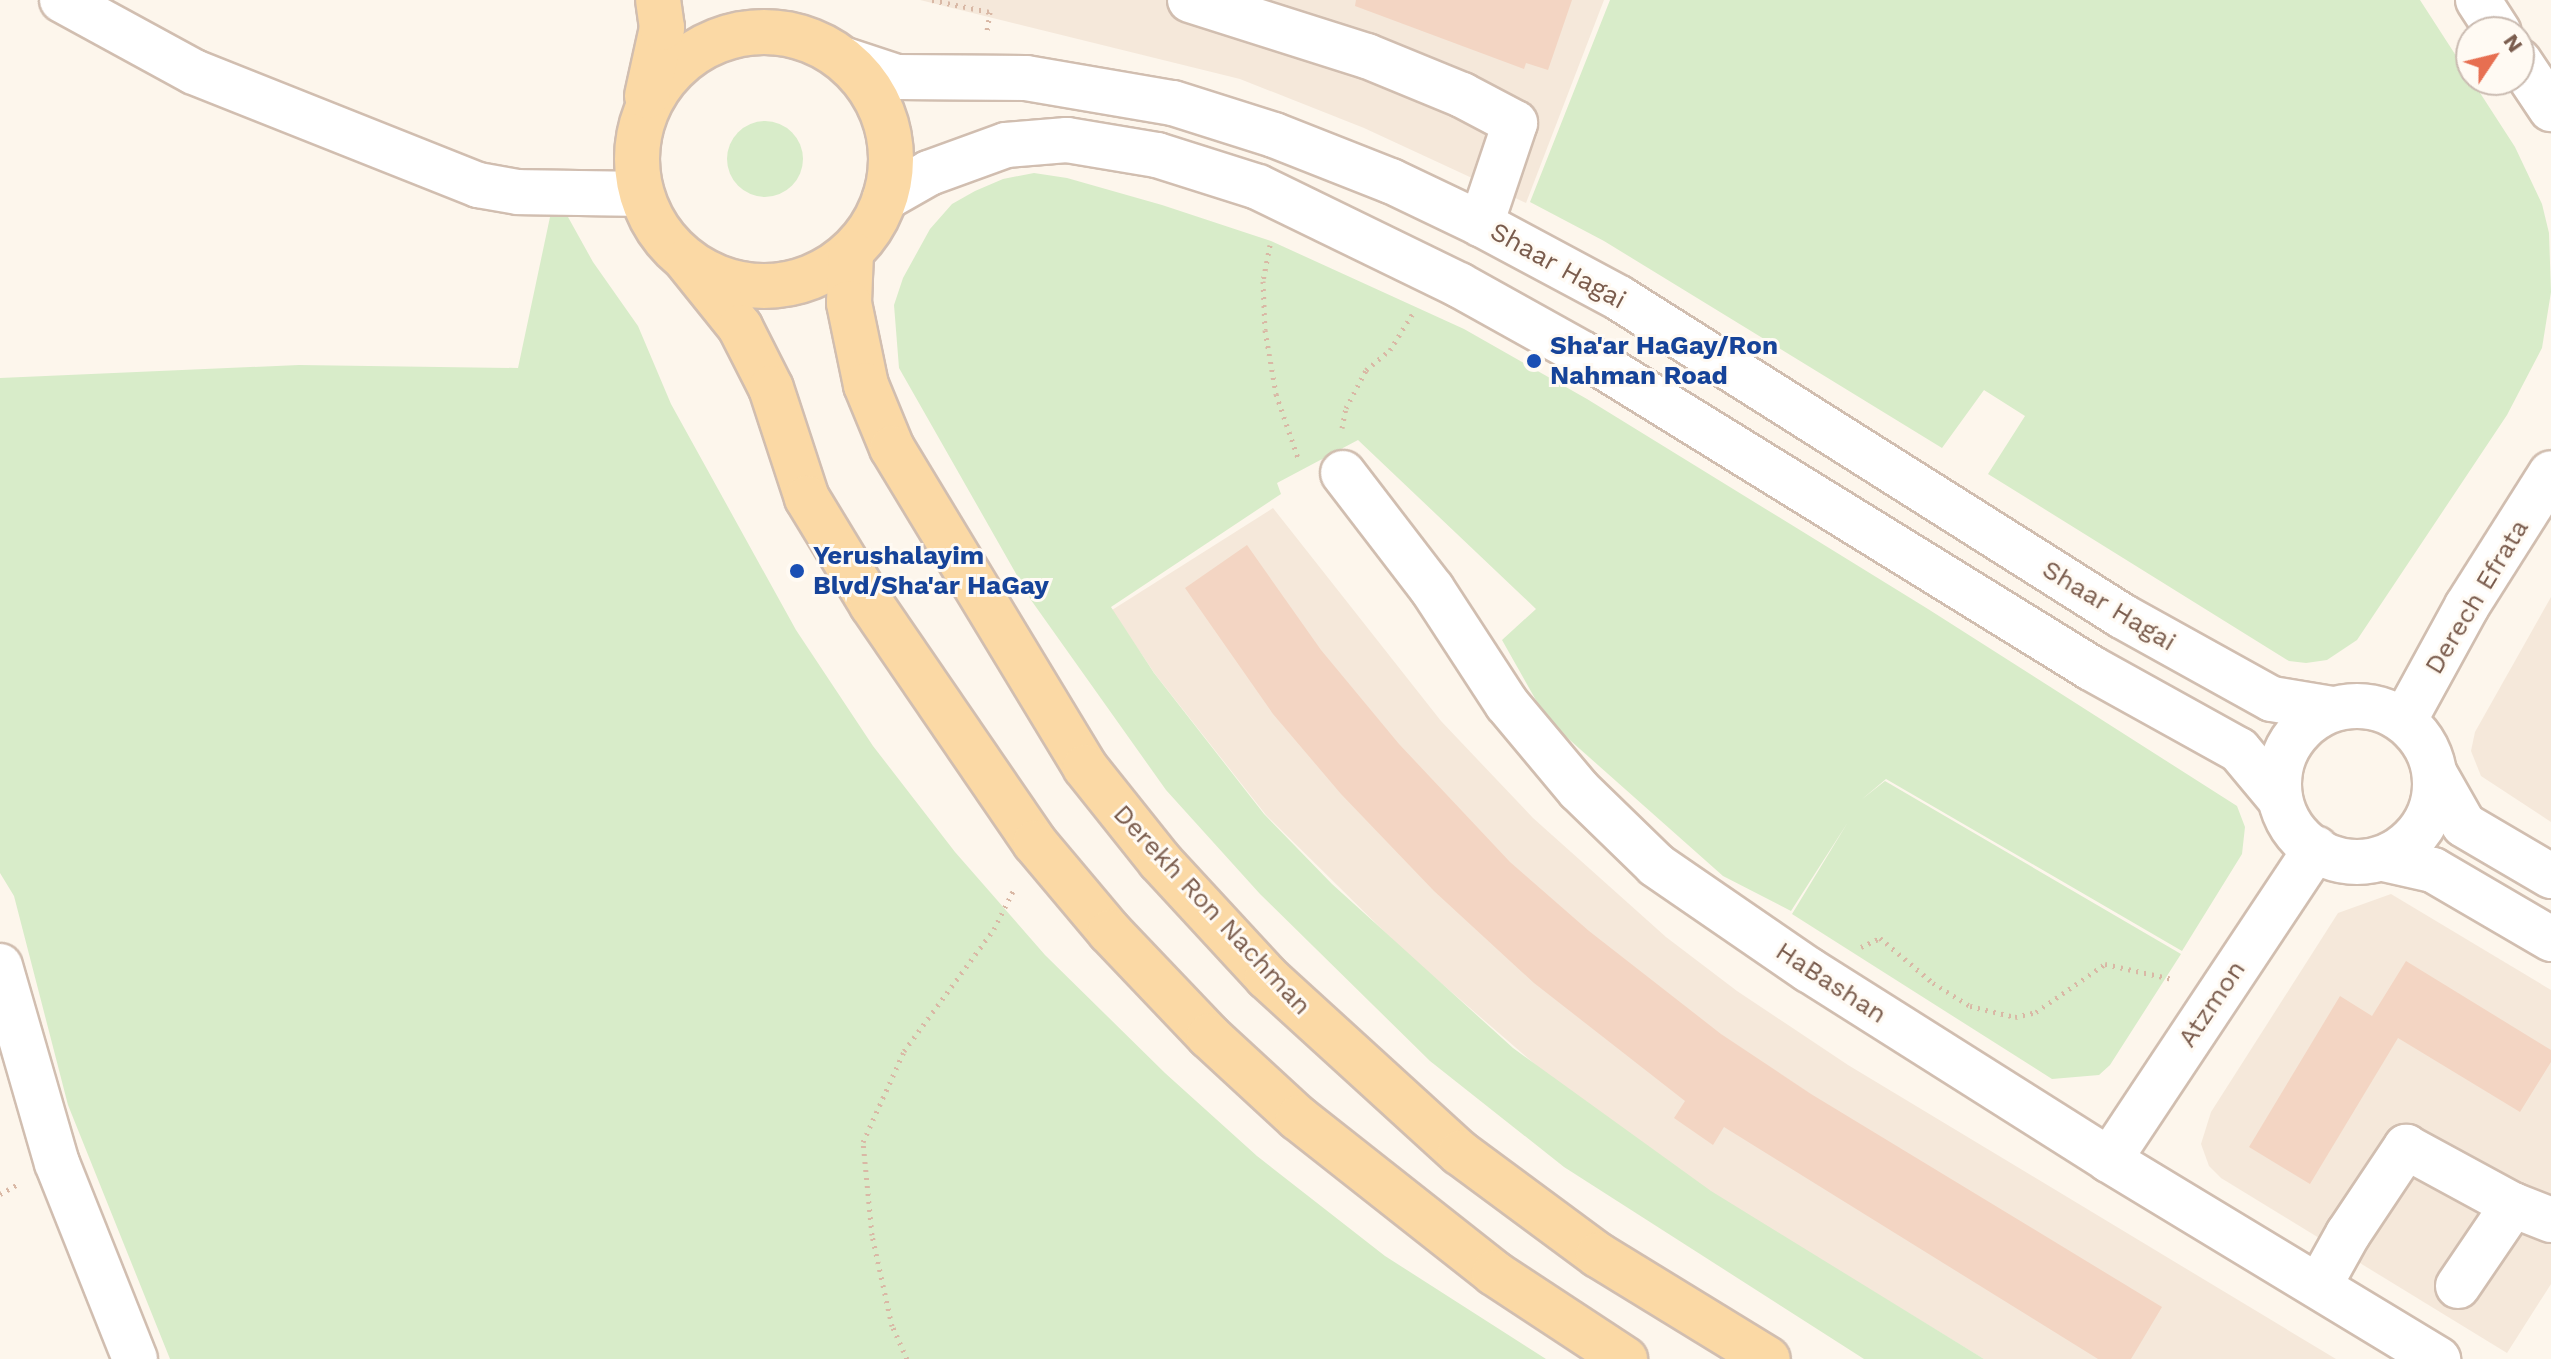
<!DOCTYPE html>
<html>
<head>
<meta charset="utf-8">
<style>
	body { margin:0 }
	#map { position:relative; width:2551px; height:1359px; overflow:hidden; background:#fdf6ec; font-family:"Work Sans",sans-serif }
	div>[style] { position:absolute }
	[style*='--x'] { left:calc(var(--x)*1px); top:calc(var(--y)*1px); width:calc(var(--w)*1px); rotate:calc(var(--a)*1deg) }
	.residential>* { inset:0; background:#f5e8da }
	.green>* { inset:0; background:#d8ecc9 }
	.round { border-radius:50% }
	.building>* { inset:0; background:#f3d5c3 }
	.path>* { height:5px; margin-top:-2.5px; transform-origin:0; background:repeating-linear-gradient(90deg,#d9b8a5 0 2px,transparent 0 8px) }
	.roads { filter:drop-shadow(2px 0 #d1beb0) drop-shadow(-2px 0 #d1beb0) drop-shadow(0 2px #d1beb0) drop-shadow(0 -2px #d1beb0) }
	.minor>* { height:44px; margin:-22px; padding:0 22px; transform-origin:22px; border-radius:22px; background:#fff }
	.minor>.ring { margin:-22px; padding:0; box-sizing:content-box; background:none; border:44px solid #fff; border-radius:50% }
	.major>* { height:44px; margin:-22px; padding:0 22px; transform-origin:22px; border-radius:22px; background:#fbd9a5 }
	.major>.ring { margin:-22px; padding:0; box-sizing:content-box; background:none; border:44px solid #fbd9a5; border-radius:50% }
	.dots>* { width:22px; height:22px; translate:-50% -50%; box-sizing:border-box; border:4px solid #fffaf3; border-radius:50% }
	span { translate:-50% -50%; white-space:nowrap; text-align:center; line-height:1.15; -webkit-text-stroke:6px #fffaf3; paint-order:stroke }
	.street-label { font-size:26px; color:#7a5c4d }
	.transit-label { font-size:26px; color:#164399; font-weight:700 }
	.left { translate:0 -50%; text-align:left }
	.north { position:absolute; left:2455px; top:16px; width:80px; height:80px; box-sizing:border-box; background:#fffaf3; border:2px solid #cabbb1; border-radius:50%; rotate:55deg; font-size:22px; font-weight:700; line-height:32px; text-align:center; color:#7a5c4d }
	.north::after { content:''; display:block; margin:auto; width:28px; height:36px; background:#e76f51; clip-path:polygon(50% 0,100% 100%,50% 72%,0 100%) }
</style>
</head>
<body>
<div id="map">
	<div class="residential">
		<div style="clip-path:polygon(920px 0,1604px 0,1526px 203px,1364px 128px,1240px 79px)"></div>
		<div style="clip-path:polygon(1273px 508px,1441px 721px,1533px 818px,1666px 937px,1737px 991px,1848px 1065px,2336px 1359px,1984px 1359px,1711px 1193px,1552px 1079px,1404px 951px,1266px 815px,1155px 674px,1112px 610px)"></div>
		<div style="clip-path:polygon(2551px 597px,2551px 822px,2481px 776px,2471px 751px,2475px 732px)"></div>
		<div style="clip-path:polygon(2391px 894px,2551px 990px,2551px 1284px,2507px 1353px,2221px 1178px,2209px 1166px,2201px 1144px,2211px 1112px,2338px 913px)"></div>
	</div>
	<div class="green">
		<div style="clip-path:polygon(1610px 0,2420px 0,2515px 147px,2542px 204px,2549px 233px,2551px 292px,2542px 348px,2507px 415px,2357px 640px,2327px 660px,2306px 663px,2289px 661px,1988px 474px,2025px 416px,1984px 390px,1942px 448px,1604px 241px,1530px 202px)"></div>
		<div class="round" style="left:727px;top:121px;width:76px;height:76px"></div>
		<div style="clip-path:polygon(1034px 173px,1067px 178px,1162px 205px,1271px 241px,1464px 329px,1587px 399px,1928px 609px,2237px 806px,2245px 827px,2242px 854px,2182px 951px,1886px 779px,1861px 800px,1885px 781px,2181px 954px,2110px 1065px,2099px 1075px,2052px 1079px,1792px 914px,1848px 822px,1791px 911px,1723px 876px,1563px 734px,1537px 702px,1502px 640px,1536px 609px,1358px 440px,1277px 483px,1281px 494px,1111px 607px,1154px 673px,1264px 814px,1332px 884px,1513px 1048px,1711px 1191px,1984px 1359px,1864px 1359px,1564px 1167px,1430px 1061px,1260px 894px,1166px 790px,1031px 600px,899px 368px,894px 305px,903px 278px,930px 229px,952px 204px,975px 191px,1003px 179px)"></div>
		<div style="clip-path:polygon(550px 217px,568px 217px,593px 262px,638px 326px,671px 404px,796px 630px,873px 746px,955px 852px,1045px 955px,1165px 1073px,1257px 1156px,1385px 1256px,1546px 1359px,170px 1359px,68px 1105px,14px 896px,0 873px,0 378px,299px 365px,518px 368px)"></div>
	</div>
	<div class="building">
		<div style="clip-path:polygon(1356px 0,1572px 0,1548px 70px,1526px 63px,1524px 69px,1355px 6px)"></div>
		<div style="clip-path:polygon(1247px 545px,1321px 650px,1399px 744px,1510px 862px,1589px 931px,1721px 1034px,1811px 1094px,2162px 1307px,2131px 1359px,2098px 1359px,1724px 1127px,1713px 1145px,1674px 1118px,1685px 1101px,1534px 983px,1434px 891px,1341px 794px,1273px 714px,1185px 588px)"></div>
		<div style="clip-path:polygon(2406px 961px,2551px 1050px,2551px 1062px,2520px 1112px,2398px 1038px,2310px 1184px,2249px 1147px,2340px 996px,2372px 1016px)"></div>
	</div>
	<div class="path">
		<div style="--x:932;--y:0;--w:59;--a:11.7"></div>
		<div style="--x:990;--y:12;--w:19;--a:99"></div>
		<div style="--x:1270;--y:245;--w:37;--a:101"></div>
		<div style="--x:1263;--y:281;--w:49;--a:87.7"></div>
		<div style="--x:1265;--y:330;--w:65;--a:80.2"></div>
		<div style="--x:1276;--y:394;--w:68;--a:71"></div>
		<div style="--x:1342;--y:428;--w:20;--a:-79"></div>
		<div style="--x:1346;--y:408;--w:43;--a:-62.2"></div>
		<div style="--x:1366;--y:370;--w:31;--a:-40"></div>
		<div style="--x:1390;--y:350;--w:44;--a:-58.1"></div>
		<div style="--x:1861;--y:947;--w:21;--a:-25"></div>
		<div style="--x:1880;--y:938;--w:70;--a:40.3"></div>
		<div style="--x:1933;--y:983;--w:44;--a:31.9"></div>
		<div style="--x:1970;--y:1006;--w:46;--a:13.7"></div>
		<div style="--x:2015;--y:1017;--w:22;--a:-13"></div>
		<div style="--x:2036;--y:1012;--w:84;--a:-34.8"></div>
		<div style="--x:2105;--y:964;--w:69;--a:12.6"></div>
		<div style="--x:0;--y:1194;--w:21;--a:-29"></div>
		<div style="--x:907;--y:1359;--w:36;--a:-114"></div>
		<div style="--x:892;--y:1326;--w:93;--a:-102.4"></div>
		<div style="--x:872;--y:1235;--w:93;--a:-95.5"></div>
		<div style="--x:863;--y:1142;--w:100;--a:-65.7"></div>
		<div style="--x:904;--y:1051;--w:152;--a:-53.6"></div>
		<div style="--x:994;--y:929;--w:45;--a:-63.4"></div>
	</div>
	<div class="roads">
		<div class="minor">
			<div style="--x:62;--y:0;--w:150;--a:28.6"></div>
			<div style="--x:194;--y:72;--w:306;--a:21.7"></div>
			<div style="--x:478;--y:185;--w:41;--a:9.9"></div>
			<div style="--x:518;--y:192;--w:122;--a:0.9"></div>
			<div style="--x:1190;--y:0;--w:186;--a:17.6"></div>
			<div style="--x:1367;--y:56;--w:103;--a:22.3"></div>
			<div style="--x:1462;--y:95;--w:60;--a:27.8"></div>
			<div style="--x:1515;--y:123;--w:107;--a:108.6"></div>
			<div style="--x:2478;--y:0;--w:38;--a:57"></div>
			<div style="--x:845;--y:60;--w:55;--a:18.1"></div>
			<div style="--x:897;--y:77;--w:129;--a:0.4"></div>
			<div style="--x:1026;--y:78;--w:149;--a:9.7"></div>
			<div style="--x:1173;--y:103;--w:106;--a:17.6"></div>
			<div style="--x:1274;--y:135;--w:126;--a:21.5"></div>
			<div style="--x:1391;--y:181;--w:100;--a:25.5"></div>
			<div style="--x:1481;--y:224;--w:157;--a:28.2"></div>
			<div style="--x:1619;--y:298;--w:595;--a:32.3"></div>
			<div style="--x:2122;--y:616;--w:171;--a:29"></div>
			<div style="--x:2272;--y:699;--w:61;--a:9.5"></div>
			<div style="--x:2519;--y:61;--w:58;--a:56.3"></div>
			<div style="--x:885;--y:198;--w:51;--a:-29.6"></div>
			<div style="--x:929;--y:173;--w:82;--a:-20"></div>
			<div style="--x:1006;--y:145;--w:61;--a:-4.7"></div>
			<div style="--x:1067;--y:140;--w:91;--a:9.5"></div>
			<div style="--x:1157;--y:155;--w:106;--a:17.6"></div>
			<div style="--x:1258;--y:187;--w:224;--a:26"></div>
			<div style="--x:1459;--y:285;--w:142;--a:29.1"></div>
			<div style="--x:1583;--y:354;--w:597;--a:31.72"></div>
			<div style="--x:2091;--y:668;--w:169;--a:29"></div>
			<div style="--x:2239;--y:750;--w:64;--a:50.1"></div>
			<div style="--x:1343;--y:473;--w:146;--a:52.5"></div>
			<div style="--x:1432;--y:589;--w:137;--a:56.9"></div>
			<div style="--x:1507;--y:704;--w:112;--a:50.1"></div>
			<div style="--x:1579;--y:790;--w:107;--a:44.2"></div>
			<div style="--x:1656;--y:865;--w:186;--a:34.5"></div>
			<div style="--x:1809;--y:970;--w:355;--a:32.3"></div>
			<div style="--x:2109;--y:1160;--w:385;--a:31.2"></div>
			<div class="ring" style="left:2279px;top:706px;width:112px;height:112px"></div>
			<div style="--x:2404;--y:721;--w:131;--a:-61.3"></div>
			<div style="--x:2467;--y:606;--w:157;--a:-57.7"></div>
			<div style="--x:2436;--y:776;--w:56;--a:60.3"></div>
			<div style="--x:2464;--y:825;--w:101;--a:30.4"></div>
			<div style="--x:2384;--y:859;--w:50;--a:12.7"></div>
			<div style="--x:2433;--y:870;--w:137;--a:30.3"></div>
			<div style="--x:0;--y:966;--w:205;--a:73.9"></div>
			<div style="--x:57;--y:1163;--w:211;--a:68.3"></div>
			<div style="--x:2109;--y:1160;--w:374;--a:-56.4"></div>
			<div style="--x:2319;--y:1286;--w:60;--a:-60.9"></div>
			<div style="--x:2348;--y:1234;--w:105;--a:-56.3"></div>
			<div style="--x:2406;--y:1147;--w:122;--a:28.5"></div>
			<div style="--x:2513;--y:1205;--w:41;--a:21.5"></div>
			<div style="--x:2458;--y:1286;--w:98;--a:-55.8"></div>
		</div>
		<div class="major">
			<div class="ring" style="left:637px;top:32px;width:210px;height:210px"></div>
			<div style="--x:647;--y:96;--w:70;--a:-77.6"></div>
			<div style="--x:662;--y:28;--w:28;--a:-98"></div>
			<div style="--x:851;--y:253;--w:50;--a:92.3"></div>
			<div style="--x:849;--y:303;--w:84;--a:78.3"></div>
			<div style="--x:866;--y:385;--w:68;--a:67.6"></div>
			<div style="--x:892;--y:448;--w:373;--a:58.8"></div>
			<div style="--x:1085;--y:767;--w:120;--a:51.4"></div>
			<div style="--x:1160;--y:861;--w:158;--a:47.3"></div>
			<div style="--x:1267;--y:977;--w:261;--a:42.4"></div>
			<div style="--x:1460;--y:1153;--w:172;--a:36.5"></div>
			<div style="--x:1598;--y:1255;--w:199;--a:31.5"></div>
			<div style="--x:687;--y:261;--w:85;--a:51.2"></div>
			<div style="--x:740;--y:327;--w:68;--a:63.1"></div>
			<div style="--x:771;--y:388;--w:116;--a:71.9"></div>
			<div style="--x:807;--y:498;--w:125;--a:58.7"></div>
			<div style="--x:872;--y:605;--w:288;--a:55.6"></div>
			<div style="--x:1035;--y:843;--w:116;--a:49.9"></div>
			<div style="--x:1110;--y:932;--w:144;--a:46.4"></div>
			<div style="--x:1209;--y:1036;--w:121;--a:42.7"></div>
			<div style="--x:1298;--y:1118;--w:250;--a:38.3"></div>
			<div style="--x:1494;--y:1273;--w:157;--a:33.3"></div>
		</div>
	</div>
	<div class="dots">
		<div style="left:1534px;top:361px;background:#1a4fb4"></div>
		<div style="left:797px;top:571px;background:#1a4fb4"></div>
	</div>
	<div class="street-label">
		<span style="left:1558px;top:266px;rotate:29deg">Shaar Hagai</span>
		<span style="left:2477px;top:597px;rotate:-59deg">Derech Efrata</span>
		<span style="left:2109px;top:606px;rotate:31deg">Shaar Hagai</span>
		<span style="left:1212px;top:910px;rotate:47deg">Derekh Ron Nachman</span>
		<span style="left:1831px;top:983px;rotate:33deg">HaBashan</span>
		<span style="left:2212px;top:1004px;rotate:-56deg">Atzmon</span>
	</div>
	<div class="transit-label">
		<span class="left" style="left:1550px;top:361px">Sha'ar HaGay/Ron<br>Nahman Road</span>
		<span class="left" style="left:813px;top:571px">Yerushalayim<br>Blvd/Sha'ar HaGay</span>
	</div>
	<div class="north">N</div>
</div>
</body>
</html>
